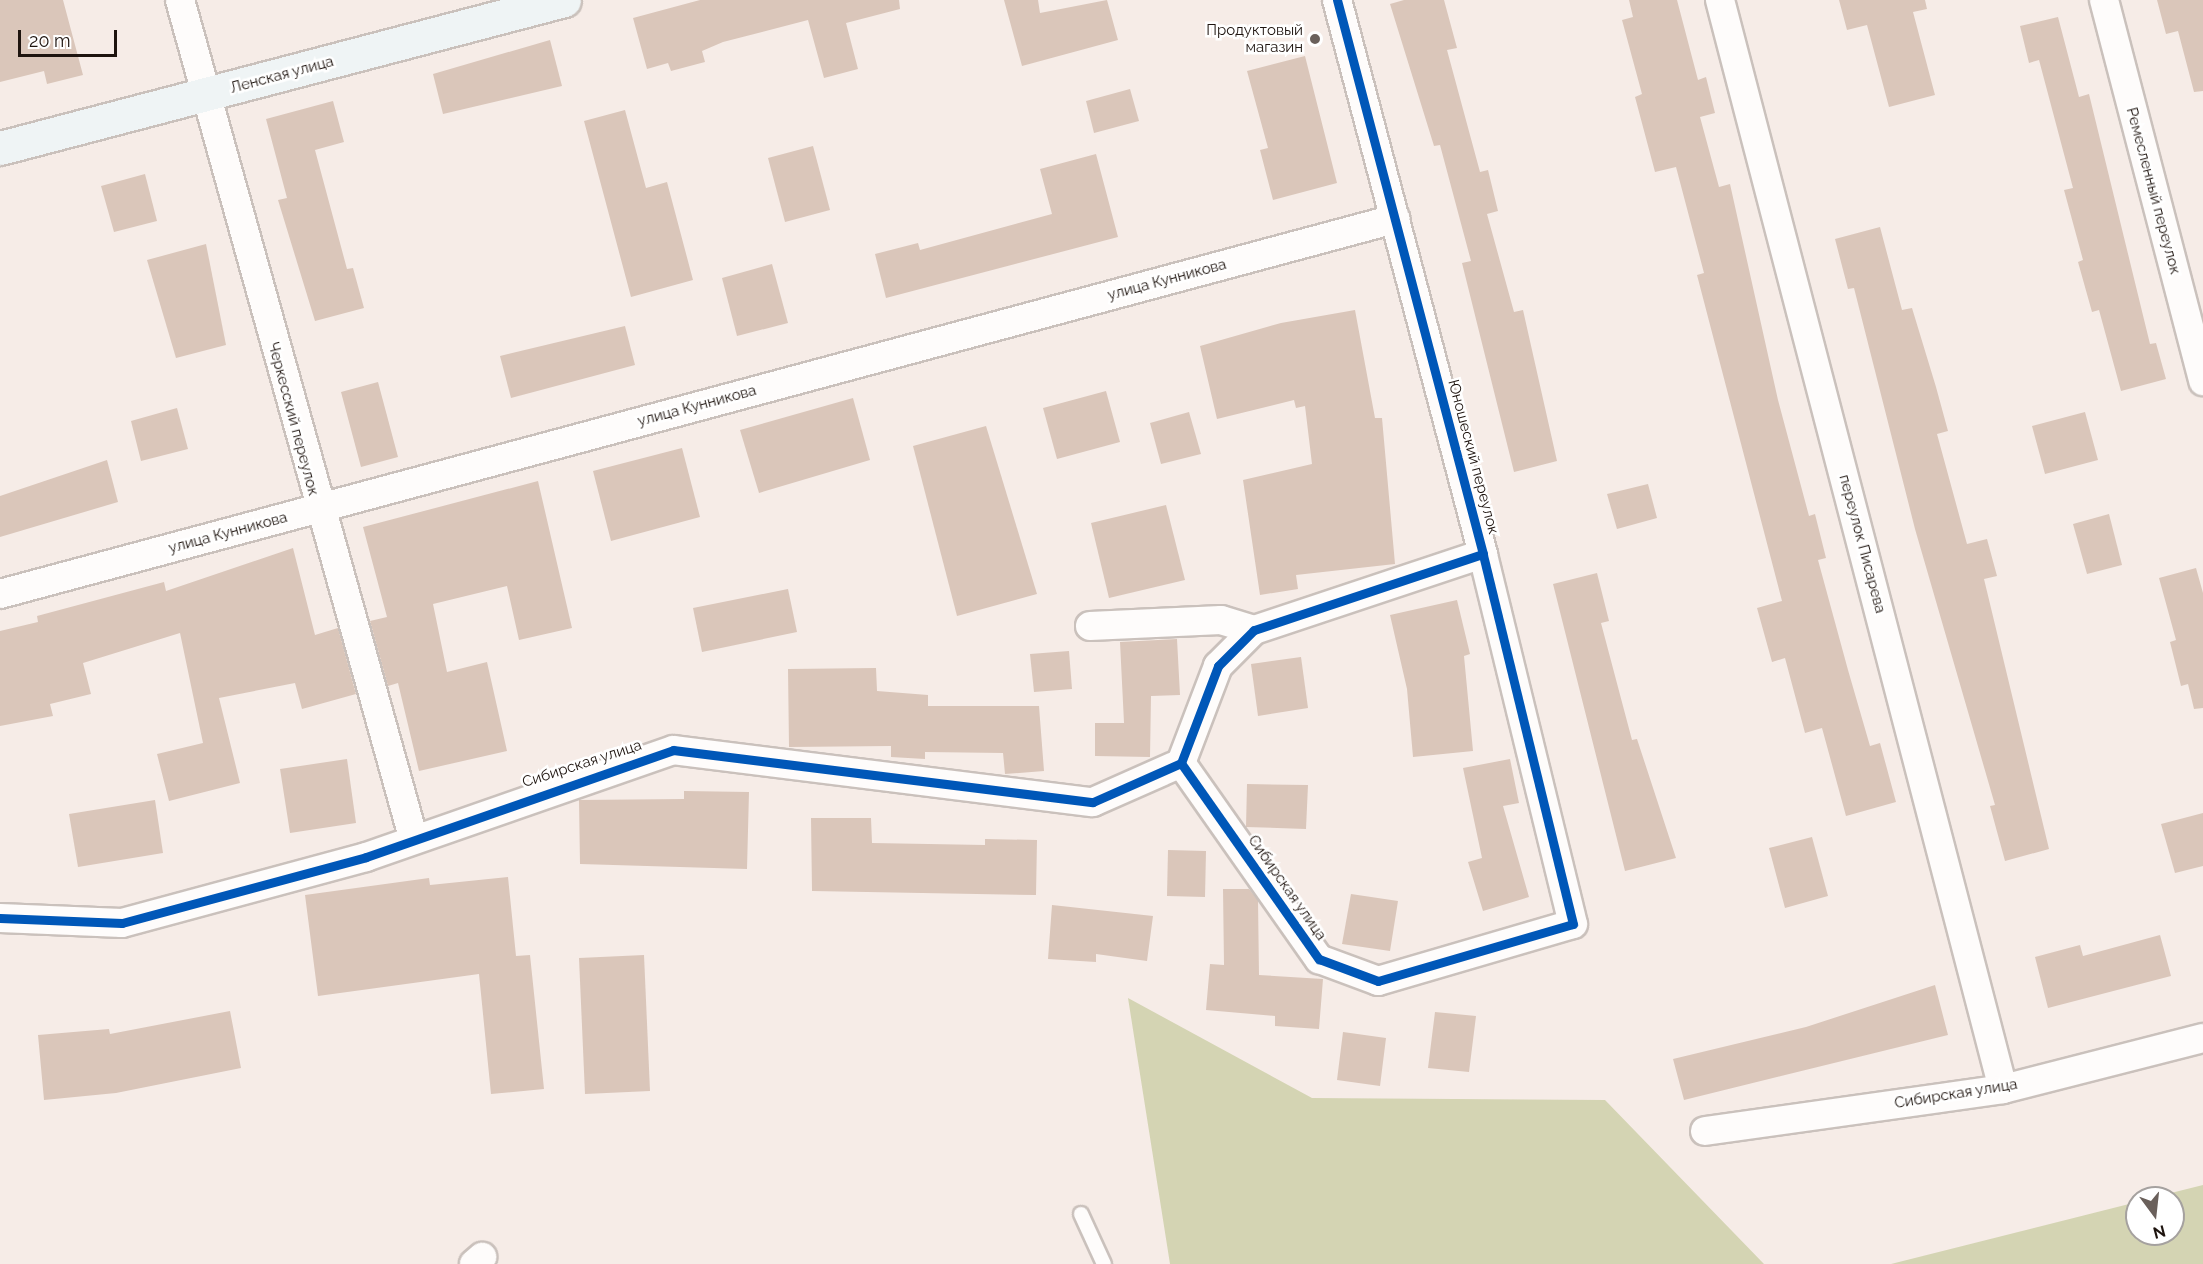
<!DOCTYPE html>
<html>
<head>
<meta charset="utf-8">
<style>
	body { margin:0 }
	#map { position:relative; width:2203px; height:1264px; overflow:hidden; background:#f6ece7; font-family:Raleway,sans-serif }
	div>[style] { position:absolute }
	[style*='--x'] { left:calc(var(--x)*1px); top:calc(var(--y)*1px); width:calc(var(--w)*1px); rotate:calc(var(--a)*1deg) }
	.green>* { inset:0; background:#d4d4b3 }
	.building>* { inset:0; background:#dac6ba }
	.roads { filter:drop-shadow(2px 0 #cac1bc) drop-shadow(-2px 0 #cac1bc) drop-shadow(0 2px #cac1bc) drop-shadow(0 -2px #cac1bc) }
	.lane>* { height:14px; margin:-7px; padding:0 7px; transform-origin:7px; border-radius:7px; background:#fefcfb }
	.street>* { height:28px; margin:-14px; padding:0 14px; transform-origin:14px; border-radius:14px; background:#fefcfb }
	.secondary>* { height:33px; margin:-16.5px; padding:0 16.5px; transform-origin:16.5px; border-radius:16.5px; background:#eff4f5 }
	.cycleway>* { height:9px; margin:-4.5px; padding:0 4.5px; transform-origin:4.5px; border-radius:4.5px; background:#0057b8 }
	.dots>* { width:16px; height:16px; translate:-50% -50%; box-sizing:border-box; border:3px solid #fff; border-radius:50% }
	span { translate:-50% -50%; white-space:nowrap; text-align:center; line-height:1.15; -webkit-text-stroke:5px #fff; paint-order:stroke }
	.poi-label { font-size:15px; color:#1e140f }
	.right { translate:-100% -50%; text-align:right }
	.street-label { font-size:15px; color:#1e140f }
	.north { position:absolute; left:2125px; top:1186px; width:60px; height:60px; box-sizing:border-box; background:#fff; border:2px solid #a5a19f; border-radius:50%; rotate:165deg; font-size:16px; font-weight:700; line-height:24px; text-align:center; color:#1e140f }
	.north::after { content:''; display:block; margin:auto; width:21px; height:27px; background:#6a605b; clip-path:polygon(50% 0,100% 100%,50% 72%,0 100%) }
	.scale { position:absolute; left:18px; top:30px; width:99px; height:27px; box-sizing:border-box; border:3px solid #1e140f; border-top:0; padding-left:8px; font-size:18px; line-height:21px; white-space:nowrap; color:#1e140f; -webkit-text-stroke:4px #fff; paint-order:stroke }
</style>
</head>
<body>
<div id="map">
	<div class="green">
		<div style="clip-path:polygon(1128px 998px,1312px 1098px,1605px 1100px,1764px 1264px,1170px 1264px)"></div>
		<div style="clip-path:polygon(2203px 1185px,2203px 1264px,1891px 1264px,2137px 1202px,2137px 1234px,2173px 1234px,2173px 1198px,2151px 1198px)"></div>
	</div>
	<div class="building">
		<div style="clip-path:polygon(0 0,63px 0,83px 75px,47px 84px,44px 71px,0 82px)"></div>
		<div style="clip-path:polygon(700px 0,899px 0,900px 9px,846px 23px,858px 69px,824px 78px,808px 20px,723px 42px,702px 51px,705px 62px,671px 71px,668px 63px,647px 69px,633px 18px)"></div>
		<div style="clip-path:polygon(1004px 0,1038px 0,1040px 13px,1107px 0,1118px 40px,1022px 66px)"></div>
		<div style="clip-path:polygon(1404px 0,1444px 0,1457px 48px,1447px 50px,1480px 172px,1488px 170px,1498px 211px,1487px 214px,1514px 312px,1523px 310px,1557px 461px,1514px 472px,1462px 263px,1471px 261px,1440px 145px,1434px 146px,1390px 4px)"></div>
		<div style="clip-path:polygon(1629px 0,1677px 0,1698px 80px,1706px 77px,1715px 113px,1700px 117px,1719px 187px,1730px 184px,1778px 400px,1809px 516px,1815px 514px,1826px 558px,1818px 560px,1848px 670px,1870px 746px,1880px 743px,1896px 802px,1846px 816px,1822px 728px,1805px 733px,1785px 658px,1772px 662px,1757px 608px,1782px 601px,1697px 275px,1704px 273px,1676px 167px,1655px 172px,1635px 97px,1642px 94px,1622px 20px,1633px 17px)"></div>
		<div style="clip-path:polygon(1839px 0,1925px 0,1927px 9px,1913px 12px,1935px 95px,1889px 107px,1867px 25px,1847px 30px)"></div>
		<div style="clip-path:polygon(2157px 0,2203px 0,2203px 91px,2194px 92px,2178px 31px,2166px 34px)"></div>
		<div style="clip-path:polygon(2058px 17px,2079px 97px,2089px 94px,2150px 344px,2156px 343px,2166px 379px,2121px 391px,2099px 310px,2092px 312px,2078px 262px,2083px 260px,2064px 190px,2073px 188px,2039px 60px,2029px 63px,2020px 26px)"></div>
		<div style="clip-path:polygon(550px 40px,562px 86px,443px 114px,433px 74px)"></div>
		<div style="clip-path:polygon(1305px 56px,1337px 183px,1273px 200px,1260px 150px,1268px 148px,1247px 71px)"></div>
		<div style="clip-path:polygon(1130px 89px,1139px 121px,1094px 133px,1086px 101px)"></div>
		<div style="clip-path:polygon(333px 101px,344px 142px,315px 150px,347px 269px,353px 268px,364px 308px,315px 321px,278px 200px,287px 198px,266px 119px)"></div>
		<div style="clip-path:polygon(625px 110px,646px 188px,667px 182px,693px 280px,631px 297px,584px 121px)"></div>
		<div style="clip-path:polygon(813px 146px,830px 210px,785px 222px,768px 158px)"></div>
		<div style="clip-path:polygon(1096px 154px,1118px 237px,886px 298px,875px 254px,918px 243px,920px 250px,1052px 214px,1040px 169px)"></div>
		<div style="clip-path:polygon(145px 174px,157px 221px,114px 232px,101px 186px)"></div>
		<div style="clip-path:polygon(1880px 227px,1902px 310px,1912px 308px,1936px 387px,1948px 431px,1937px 434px,1967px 544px,1987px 539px,1997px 576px,1984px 579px,2049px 849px,2005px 861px,1990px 806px,1995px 805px,1915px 529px,1854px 288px,1848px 289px,1835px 239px)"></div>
		<div style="clip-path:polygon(206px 244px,226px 345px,176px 358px,147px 260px)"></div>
		<div style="clip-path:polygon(772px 264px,788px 323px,737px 336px,722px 278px)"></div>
		<div style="clip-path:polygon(1355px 310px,1375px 418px,1382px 418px,1395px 564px,1296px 575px,1298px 589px,1260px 595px,1243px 480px,1312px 464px,1305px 406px,1296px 408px,1294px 400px,1217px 419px,1200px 346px,1281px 323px)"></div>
		<div style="clip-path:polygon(625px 326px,635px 365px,511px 398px,500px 356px)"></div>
		<div style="clip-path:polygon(378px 382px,398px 457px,361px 467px,341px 392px)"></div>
		<div style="clip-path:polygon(1106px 391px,1120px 442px,1057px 459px,1043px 408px)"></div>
		<div style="clip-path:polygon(853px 398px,870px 460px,759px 493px,740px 430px)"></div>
		<div style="clip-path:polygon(177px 408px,188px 449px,141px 461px,131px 421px)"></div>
		<div style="clip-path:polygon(1189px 412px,1201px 454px,1161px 464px,1150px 423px)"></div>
		<div style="clip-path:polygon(2085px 412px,2098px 460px,2045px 474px,2032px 426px)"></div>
		<div style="clip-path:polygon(986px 426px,1037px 594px,957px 616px,913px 446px)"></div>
		<div style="clip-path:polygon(682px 448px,700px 517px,611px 541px,593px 471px)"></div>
		<div style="clip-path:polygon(107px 460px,118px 502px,0 537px,0 496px)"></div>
		<div style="clip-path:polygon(538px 481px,572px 628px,519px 640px,507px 586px,433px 604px,447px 672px,487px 662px,507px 751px,419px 771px,398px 683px,388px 686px,370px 621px,387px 617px,363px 527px)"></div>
		<div style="clip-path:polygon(1648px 484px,1657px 518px,1617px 529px,1607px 494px)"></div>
		<div style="clip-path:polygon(1166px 505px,1185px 580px,1109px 598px,1091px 523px)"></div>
		<div style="clip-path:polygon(2109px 514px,2122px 565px,2087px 574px,2073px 524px)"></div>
		<div style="clip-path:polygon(293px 548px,315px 635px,338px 628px,356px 694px,302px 709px,295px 683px,219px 698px,240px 783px,169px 801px,157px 754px,203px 743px,180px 633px,83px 663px,91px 694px,50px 704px,53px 716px,0 726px,0 631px,38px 622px,37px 616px,164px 582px,166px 591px)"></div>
		<div style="clip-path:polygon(2196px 568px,2203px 593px,2203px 708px,2194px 709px,2188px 684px,2181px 686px,2170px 642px,2176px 640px,2159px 578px)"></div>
		<div style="clip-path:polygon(1597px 573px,1609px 621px,1601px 623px,1632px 740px,1637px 739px,1676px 858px,1625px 871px,1553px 584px)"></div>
		<div style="clip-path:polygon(788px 589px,797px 632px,702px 652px,693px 608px)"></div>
		<div style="clip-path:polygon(1457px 600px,1470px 654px,1464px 656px,1473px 751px,1413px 757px,1407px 689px,1390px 615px)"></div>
		<div style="clip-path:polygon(1177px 639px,1180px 695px,1151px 696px,1150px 757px,1095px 756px,1095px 723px,1124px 723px,1120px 642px)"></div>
		<div style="clip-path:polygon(1069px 651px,1072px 689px,1034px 692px,1030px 654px)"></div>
		<div style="clip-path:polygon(1301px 657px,1308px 708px,1258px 716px,1251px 664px)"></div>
		<div style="clip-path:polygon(876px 668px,877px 691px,928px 695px,928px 706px,1039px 706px,1044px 771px,1005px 774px,1003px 753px,925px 752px,925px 759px,891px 757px,891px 746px,789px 747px,788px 669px)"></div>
		<div style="clip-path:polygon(347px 759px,356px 823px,290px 833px,280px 769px)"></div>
		<div style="clip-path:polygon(1510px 759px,1519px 803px,1503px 806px,1529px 897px,1483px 911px,1468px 862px,1482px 858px,1463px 768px)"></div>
		<div style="clip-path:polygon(1247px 784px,1308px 785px,1306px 829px,1246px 827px)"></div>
		<div style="clip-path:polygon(684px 791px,749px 792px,747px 869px,580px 864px,579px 800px,684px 799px)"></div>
		<div style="clip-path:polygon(155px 800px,163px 853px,78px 867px,69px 814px)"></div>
		<div style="clip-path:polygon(2203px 813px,2203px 866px,2175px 873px,2161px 824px)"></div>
		<div style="clip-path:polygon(811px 818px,871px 818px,872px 843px,985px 845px,985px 839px,1037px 840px,1036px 895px,812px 891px)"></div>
		<div style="clip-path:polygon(1812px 837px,1828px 896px,1785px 908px,1769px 848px)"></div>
		<div style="clip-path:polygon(1168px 850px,1206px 851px,1205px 897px,1167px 896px)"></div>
		<div style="clip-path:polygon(508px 877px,516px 956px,530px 955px,544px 1089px,491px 1094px,479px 974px,318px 996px,305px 895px,429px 878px,430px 885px)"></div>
		<div style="clip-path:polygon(1223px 889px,1249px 889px,1258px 900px,1259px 975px,1323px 979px,1319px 1029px,1275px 1026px,1275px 1016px,1206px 1010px,1210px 964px,1224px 965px)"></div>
		<div style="clip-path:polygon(1351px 894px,1398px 901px,1390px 951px,1342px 944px)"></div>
		<div style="clip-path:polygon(1052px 905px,1153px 916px,1147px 961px,1096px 954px,1096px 962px,1048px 959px)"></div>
		<div style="clip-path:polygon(2160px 935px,2171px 976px,2048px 1008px,2035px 957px,2080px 945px,2083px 956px)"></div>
		<div style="clip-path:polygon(644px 955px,650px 1091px,585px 1094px,579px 958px)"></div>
		<div style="clip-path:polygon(1935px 985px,1948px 1035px,1684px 1100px,1673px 1059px,1806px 1027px)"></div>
		<div style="clip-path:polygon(230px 1011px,241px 1068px,116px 1093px,44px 1100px,38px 1035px,109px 1029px,110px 1034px)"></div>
		<div style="clip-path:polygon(1435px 1012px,1476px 1016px,1469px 1072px,1428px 1068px)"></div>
		<div style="clip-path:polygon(1343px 1032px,1386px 1038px,1380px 1086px,1337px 1080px)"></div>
	</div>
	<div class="roads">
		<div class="lane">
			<div style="--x:1081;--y:1214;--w:55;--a:65.3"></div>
		</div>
		<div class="street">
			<div style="--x:180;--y:0;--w:869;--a:74.44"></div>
			<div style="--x:1720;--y:0;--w:1125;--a:75.43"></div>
			<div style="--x:2104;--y:0;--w:394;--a:75.4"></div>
			<div style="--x:0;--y:594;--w:1445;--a:-15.05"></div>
			<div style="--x:1090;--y:626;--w:131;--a:-2.6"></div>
			<div style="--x:1221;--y:620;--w:34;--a:17"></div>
			<div style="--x:1181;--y:763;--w:240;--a:54.9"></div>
			<div style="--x:1319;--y:959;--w:63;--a:20.4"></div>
			<div style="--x:1378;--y:981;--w:203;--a:-16.3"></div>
			<div style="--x:1573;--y:924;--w:381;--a:-103.7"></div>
			<div style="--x:1483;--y:554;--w:573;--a:-104.76"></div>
			<div style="--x:0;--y:918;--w:122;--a:2.3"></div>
			<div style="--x:122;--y:923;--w:253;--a:-15.1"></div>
			<div style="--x:366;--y:857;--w:325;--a:-19.2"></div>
			<div style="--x:673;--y:750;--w:423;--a:7.1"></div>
			<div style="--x:1093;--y:802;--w:96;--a:-23.9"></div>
			<div style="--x:1181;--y:763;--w:104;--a:-69.1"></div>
			<div style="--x:1218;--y:666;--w:51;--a:-45"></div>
			<div style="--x:1254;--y:630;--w:241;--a:-18.4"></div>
			<div style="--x:1705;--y:1131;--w:301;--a:-8"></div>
			<div style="--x:2003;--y:1089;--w:206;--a:-14.3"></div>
			<div style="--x:474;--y:1264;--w:11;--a:-41"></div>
		</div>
		<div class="secondary">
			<div style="--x:0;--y:148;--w:583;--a:-14.7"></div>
		</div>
	</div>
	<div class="cycleway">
		<div style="--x:1181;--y:763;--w:240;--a:54.9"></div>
		<div style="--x:1319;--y:959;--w:63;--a:20.4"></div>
		<div style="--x:1378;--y:981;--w:203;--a:-16.3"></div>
		<div style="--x:1573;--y:924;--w:381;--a:-103.7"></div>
		<div style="--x:1483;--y:554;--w:573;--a:-104.76"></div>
		<div style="--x:0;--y:918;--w:122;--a:2.3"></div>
		<div style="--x:122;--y:923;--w:253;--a:-15.1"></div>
		<div style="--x:366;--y:857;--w:325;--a:-19.2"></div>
		<div style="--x:673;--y:750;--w:423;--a:7.1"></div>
		<div style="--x:1093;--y:802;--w:96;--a:-23.9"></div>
		<div style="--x:1181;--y:763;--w:104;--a:-69.1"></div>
		<div style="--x:1218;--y:666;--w:51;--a:-45"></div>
		<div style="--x:1254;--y:630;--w:241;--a:-18.4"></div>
	</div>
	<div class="dots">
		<div style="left:1315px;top:39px;background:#6a605b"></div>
	</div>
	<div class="poi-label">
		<span class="right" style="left:1303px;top:39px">Продуктовый<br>магазин</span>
	</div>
	<div class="street-label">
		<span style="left:282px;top:75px;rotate:-15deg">Ленская улица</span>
		<span style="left:2153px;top:191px;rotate:75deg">Ремесленный переулок</span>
		<span style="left:1167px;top:280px;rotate:-15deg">улица Кунникова</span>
		<span style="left:697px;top:406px;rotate:-15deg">улица Кунникова</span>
		<span style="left:293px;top:419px;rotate:75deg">Черкесский переулок</span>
		<span style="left:1473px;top:457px;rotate:75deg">Юношеский переулок</span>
		<span style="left:228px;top:533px;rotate:-15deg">улица Кунникова</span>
		<span style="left:1862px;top:544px;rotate:75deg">переулок Писарева</span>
		<span style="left:582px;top:764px;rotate:-18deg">Сибирская улица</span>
		<span style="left:1287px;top:888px;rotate:55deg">Сибирская улица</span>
		<span style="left:1956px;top:1094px;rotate:-9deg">Сибирская улица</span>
	</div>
	<div class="north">N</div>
	<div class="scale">20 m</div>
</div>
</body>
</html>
